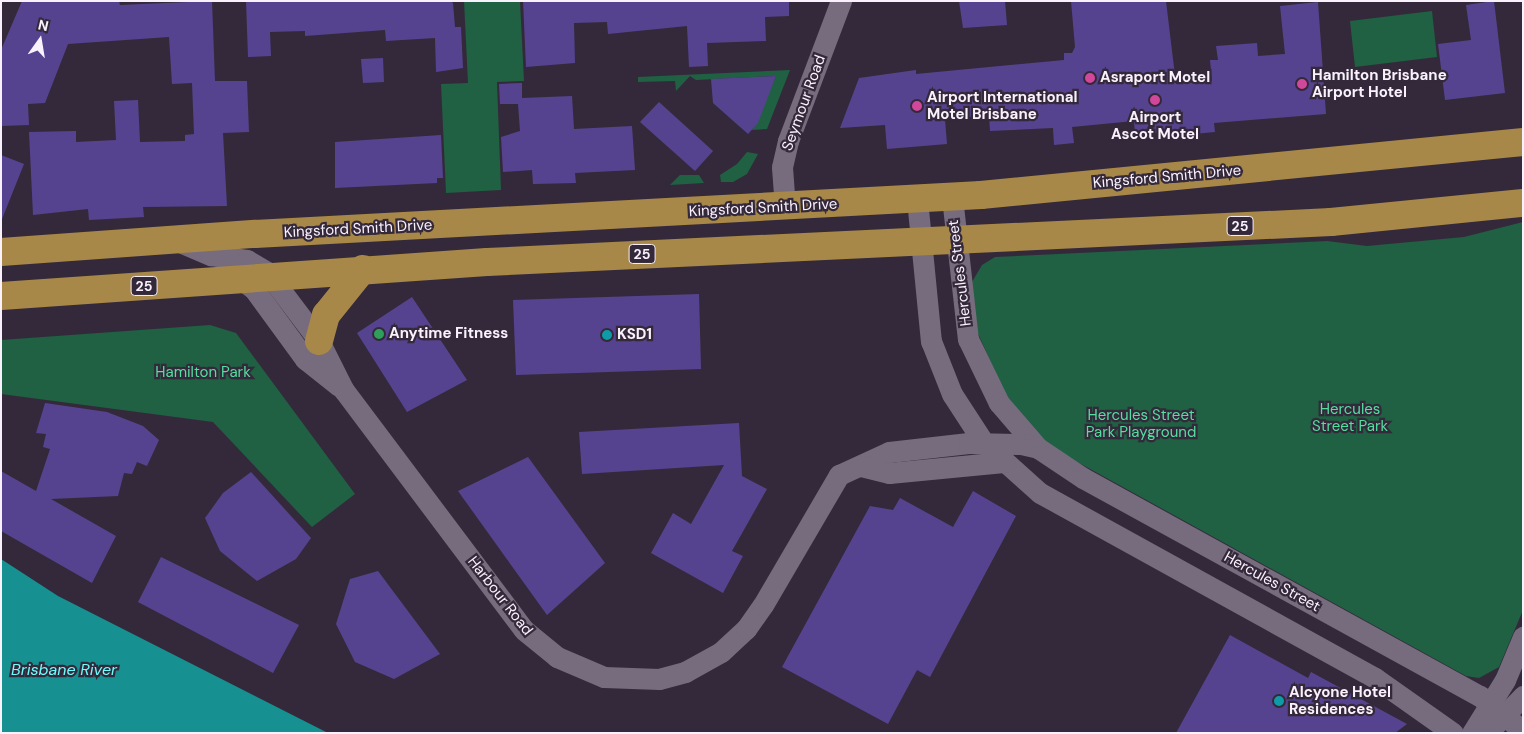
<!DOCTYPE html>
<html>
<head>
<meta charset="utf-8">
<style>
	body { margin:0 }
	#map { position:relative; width:1524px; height:734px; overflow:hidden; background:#34293a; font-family:"DM Sans",sans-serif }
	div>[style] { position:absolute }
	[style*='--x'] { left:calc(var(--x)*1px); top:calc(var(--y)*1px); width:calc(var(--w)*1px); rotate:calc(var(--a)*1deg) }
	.green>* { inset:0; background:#206043 }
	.water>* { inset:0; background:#179091 }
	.building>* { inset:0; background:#56438f }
	.minor>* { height:21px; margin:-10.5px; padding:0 10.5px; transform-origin:10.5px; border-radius:10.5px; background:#776b7e }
	.trunk>* { height:28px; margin:-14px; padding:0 14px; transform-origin:14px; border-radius:14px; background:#a88848 }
	.dots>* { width:14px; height:14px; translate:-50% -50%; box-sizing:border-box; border:2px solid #34293a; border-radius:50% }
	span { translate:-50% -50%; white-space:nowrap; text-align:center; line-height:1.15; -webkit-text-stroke:4.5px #34293a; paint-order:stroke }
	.shield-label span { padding:1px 4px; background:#34293a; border:1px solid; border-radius:4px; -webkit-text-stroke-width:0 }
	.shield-label { font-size:14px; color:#f9f1fc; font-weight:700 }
	.poi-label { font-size:15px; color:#f9f1fc; font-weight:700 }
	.left { translate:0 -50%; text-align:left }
	.street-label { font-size:15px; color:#f9f1fc }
	.park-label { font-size:15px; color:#53dfa0 }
	.water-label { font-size:16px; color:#70fcfd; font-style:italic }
	.frame { position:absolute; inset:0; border:2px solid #f9f1fc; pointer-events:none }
	.north { position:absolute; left:15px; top:15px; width:50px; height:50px; -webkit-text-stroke:4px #34293a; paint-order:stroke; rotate:13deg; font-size:14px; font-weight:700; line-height:20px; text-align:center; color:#f9f1fc }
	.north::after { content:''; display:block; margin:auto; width:18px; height:22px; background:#f9f1fc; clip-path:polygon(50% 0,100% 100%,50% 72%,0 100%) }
</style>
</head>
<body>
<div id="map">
	<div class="green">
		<div style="clip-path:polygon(464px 1px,520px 1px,524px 81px,497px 82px,501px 190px,446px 193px,441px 84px,468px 83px)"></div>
		<div style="clip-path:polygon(1432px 11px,1437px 57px,1355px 67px,1350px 21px)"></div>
		<div style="clip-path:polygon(790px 70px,767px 129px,752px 130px,776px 76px,696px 80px,690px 76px,676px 91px,675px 81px,638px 82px,638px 77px)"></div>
		<div style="clip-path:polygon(747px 152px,758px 154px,747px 174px,733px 182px,721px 182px,720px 175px,737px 164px)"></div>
		<div style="clip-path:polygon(680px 175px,699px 175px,704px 183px,670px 185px)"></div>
		<div style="clip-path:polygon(1523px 222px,1523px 610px,1499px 667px,1479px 678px,1466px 676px,1061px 453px,1037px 434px,1006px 396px,976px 329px,972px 282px,982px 265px,995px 257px,1327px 241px,1367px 246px,1464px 237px)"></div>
		<div style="clip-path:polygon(210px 325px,236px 333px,355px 494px,312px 527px,213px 422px,1px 394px,1px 340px)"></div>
	</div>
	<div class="water">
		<div style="clip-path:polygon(1px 559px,58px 596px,328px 733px,1px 733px)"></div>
	</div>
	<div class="building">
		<div style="clip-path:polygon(22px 1px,119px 1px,120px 5px,212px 1px,215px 81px,247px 81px,249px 132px,223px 133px,227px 206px,143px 207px,144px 217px,89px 220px,88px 209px,33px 215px,29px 132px,76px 131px,76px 142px,116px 140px,114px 101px,138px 100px,140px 142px,185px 141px,185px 135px,194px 134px,192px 83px,172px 84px,169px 37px,68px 44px,45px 103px,28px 104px,29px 125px,1px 126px,1px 50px)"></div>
		<div style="clip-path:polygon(246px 1px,450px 1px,453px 3px,455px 27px,461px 27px,463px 68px,436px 72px,435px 38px,386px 41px,385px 30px,305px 36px,305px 31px,270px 32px,271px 56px,248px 57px)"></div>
		<div style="clip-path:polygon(523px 1px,789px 1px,789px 16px,765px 17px,766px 41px,707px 43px,708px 66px,689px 67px,687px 26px,608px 34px,607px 22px,574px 23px,575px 63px,526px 67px)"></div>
		<div style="clip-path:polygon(959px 1px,1005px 1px,1007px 25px,963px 28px)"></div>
		<div style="clip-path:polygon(1071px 1px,1166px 1px,1176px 84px,1212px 81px,1210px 60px,1218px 60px,1216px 46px,1257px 43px,1258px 56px,1285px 54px,1280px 6px,1318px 2px,1326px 114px,1214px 123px,1215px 132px,1194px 134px,1194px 129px,1135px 135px,1134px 121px,1072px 127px,1074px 143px,1054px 145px,1053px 128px,990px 131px,989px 115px,945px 119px,947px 144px,887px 149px,885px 125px,840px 128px,859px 78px,916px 70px,916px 74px,1064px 60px,1064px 53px,1072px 53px,1075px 47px)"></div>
		<div style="clip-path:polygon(1494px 1px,1505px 93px,1445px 100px,1438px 44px,1471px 40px,1466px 5px)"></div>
		<div style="clip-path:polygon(383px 58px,384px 82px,363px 83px,361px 59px)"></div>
		<div style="clip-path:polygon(776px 76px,758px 123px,748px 134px,713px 103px,711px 79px)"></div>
		<div style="clip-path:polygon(522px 83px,522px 98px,572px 96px,574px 129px,632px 126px,635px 170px,575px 173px,576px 183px,533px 184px,532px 170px,503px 172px,501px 137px,520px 131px,518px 104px,500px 104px,499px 84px)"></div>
		<div style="clip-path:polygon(659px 102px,713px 151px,695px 171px,640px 122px)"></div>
		<div style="clip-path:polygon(441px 135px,443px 178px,437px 178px,437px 183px,335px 188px,335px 142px)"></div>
		<div style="clip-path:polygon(1px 155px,24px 164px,2px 219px,1px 218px)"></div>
		<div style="clip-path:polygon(699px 294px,701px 369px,516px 375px,513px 300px)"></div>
		<div style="clip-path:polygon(412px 297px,467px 380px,407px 412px,357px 333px)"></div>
		<div style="clip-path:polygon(45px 403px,107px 412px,143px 426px,159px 440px,147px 466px,137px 462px,132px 474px,124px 473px,118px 496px,51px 499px,116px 536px,92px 583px,1px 531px,1px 471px,36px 491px,50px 449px,43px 447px,46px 434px,36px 433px)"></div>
		<div style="clip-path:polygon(739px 423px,742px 476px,767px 489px,732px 551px,743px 556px,723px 593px,651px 553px,673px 513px,691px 524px,724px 465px,582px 474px,579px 432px)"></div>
		<div style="clip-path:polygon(528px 457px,605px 563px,547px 615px,458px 491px)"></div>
		<div style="clip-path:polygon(251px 472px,311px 538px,296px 559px,257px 581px,220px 551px,205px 518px,223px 493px)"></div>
		<div style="clip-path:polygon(973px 491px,1016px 516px,930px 677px,917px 670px,888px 724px,782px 667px,870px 506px,893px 510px,900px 498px,953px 527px)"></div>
		<div style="clip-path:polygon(161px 557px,299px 625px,273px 673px,138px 602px)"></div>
		<div style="clip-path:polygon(378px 571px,440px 654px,394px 679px,355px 662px,336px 624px,350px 579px)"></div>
		<div style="clip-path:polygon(1230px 635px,1308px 678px,1311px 672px,1407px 724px,1395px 733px,1176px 733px)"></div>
	</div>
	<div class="minor">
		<div style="--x:952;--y:197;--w:143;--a:83.6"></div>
		<div style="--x:968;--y:339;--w:71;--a:64.2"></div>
		<div style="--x:999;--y:403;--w:60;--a:49.1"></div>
		<div style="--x:1038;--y:448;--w:54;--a:33.7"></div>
		<div style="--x:1083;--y:478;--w:453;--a:28.8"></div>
		<div style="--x:1480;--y:696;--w:55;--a:39.1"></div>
		<div style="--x:917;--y:199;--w:143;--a:84.4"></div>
		<div style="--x:931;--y:341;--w:57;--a:68.4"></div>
		<div style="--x:952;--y:394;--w:59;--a:56.9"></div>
		<div style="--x:984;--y:443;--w:75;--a:41.8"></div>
		<div style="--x:1040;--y:493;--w:383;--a:28.9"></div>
		<div style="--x:1375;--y:678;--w:95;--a:35.2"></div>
		<div style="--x:785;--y:208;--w:41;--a:-94.2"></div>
		<div style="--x:782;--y:167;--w:27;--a:-77"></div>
		<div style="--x:788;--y:141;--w:150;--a:-69.3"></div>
		<div style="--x:175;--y:240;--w:39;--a:23"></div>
		<div style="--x:211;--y:255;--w:36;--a:8"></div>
		<div style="--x:247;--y:260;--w:23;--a:31"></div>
		<div style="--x:267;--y:272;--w:86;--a:53"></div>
		<div style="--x:319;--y:341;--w:54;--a:63.4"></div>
		<div style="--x:343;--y:389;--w:301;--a:53.1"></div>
		<div style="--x:524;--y:630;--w:43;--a:39.3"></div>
		<div style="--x:557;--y:657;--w:51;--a:23.1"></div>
		<div style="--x:604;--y:677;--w:55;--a:2.1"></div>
		<div style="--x:659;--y:679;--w:27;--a:-15"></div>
		<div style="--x:685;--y:672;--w:41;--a:-29.1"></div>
		<div style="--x:721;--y:652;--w:34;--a:-43"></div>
		<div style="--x:746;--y:629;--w:29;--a:-55"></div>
		<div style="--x:763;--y:605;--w:151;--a:-59.7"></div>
		<div style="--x:839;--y:475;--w:55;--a:-24.7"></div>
		<div style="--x:889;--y:452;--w:80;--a:-6.5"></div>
		<div style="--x:968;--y:443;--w:53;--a:1.1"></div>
		<div style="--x:1021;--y:444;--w:17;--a:13"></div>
		<div style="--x:239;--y:278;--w:19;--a:36"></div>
		<div style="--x:254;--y:289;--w:87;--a:53.9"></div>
		<div style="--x:305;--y:359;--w:43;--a:38.5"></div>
		<div style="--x:861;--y:466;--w:29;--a:14"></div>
		<div style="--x:889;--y:473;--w:115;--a:-5.5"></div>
		<div style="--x:1472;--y:733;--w:62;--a:-58.1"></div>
		<div style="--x:1505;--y:680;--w:47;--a:-67.3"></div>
		<div style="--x:1487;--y:733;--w:52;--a:-45.8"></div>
	</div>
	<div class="trunk">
		<div style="--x:1;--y:252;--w:255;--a:-4.1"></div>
		<div style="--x:255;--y:234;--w:727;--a:-3.07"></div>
		<div style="--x:981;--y:195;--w:545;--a:-5.58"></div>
		<div style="--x:1;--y:296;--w:487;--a:-4"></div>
		<div style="--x:487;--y:262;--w:845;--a:-2.71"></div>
		<div style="--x:1331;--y:222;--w:193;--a:-5.7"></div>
		<div style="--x:319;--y:341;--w:27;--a:-75"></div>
		<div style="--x:326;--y:315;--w:59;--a:-51.2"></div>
	</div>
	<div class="dots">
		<div style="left:1090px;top:78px;background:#d1479c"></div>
		<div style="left:1302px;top:84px;background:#d1479c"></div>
		<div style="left:1155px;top:100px;background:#d1479c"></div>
		<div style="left:917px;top:106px;background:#d1479c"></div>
		<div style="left:379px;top:334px;background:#2e9e5b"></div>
		<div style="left:607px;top:335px;background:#0f9aa8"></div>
		<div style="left:1279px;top:701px;background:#0f9aa8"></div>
	</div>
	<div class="shield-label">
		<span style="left:1240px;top:226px">25</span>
		<span style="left:642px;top:254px">25</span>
		<span style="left:144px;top:286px">25</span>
	</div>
	<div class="poi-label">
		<span class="left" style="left:1312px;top:84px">Hamilton Brisbane<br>Airport Hotel</span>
		<span class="left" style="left:1100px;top:78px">Asraport Motel</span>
		<span class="left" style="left:927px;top:106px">Airport International<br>Motel Brisbane</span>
		<span style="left:1155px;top:126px">Airport<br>Ascot Motel</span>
		<span class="left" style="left:389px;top:334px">Anytime Fitness</span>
		<span class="left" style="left:617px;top:335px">KSD1</span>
		<span class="left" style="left:1289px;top:701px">Alcyone Hotel<br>Residences</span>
	</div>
	<div class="street-label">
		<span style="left:804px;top:103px;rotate:-70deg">Seymour Road</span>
		<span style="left:1167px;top:177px;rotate:-5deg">Kingsford Smith Drive</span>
		<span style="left:763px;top:208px;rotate:-3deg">Kingsford Smith Drive</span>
		<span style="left:358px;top:229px;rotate:-3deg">Kingsford Smith Drive</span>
		<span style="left:960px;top:273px;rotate:-97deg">Hercules Street</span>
		<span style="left:1272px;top:582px;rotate:29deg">Hercules Street</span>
		<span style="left:500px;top:596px;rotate:52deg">Harbour Road</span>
	</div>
	<div class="park-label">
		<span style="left:203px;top:373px">Hamilton Park</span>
		<span style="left:1350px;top:418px">Hercules<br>Street Park</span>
		<span style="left:1141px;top:424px">Hercules Street<br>Park Playground</span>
	</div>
	<div class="water-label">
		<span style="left:64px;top:670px">Brisbane River</span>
	</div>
	<div class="frame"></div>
	<div class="north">N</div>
</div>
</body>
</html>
